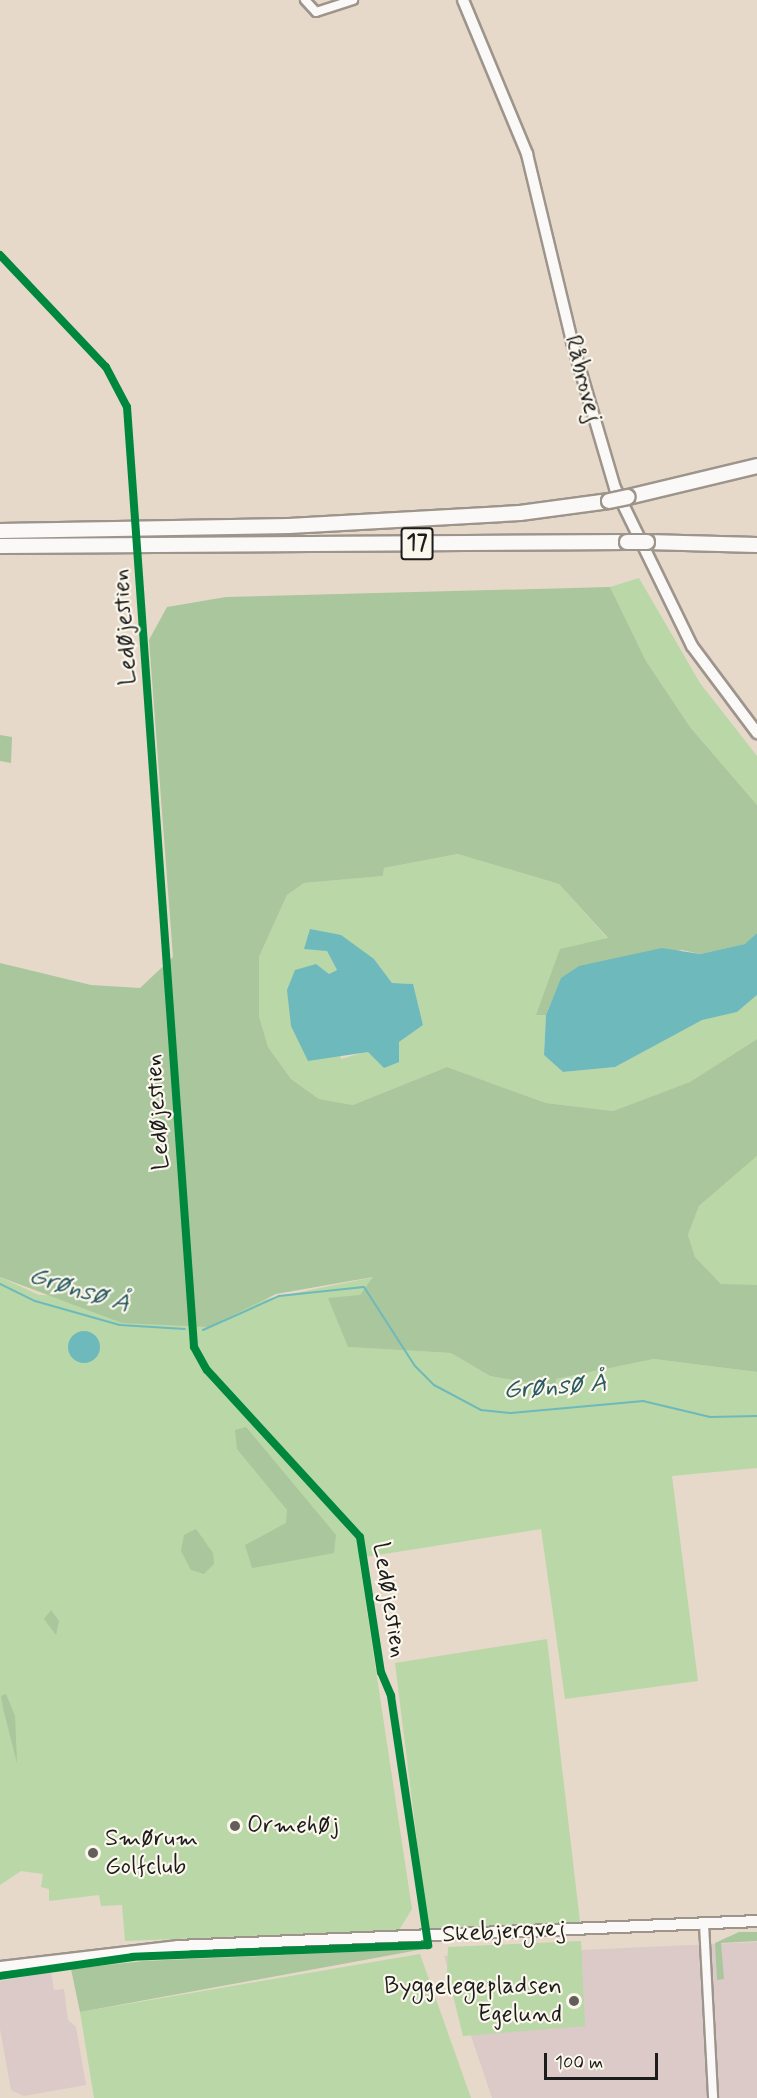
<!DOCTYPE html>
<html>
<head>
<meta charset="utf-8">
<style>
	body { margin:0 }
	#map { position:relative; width:757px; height:2098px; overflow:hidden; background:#e6d9c9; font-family:Mynerve,sans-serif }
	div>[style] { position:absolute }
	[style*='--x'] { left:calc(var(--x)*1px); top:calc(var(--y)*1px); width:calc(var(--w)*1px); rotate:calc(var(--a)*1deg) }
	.industrial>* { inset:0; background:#dbcac8 }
	.green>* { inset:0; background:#b9d7a7 }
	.forest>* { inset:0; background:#a9c69c }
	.water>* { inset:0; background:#6eb9bb }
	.round { border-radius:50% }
	.stream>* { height:2px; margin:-1px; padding:0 1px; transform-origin:1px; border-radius:1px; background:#6eb9bb }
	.roads { filter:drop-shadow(2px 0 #9d958c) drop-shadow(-2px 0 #9d958c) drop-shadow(0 2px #9d958c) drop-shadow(0 -2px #9d958c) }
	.street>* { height:8px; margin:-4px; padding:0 4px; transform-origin:4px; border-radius:4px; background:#fbf9f7 }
	.secondary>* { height:10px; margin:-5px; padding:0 5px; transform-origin:5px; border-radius:5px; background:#fbf9f7 }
	.highway>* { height:14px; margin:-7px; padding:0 7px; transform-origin:7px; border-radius:7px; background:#fbf9f7 }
	.bridges { filter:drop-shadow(2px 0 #9d958c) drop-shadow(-2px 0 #9d958c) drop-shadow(0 2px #9d958c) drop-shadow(0 -2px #9d958c) }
	.highway-bridge>* { height:14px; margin:-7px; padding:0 7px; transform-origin:7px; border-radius:7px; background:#fbf9f7 }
	.cycleway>* { height:8px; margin:-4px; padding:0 4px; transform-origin:4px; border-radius:4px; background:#00873e }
	.dots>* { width:16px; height:16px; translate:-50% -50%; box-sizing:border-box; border:3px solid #fbf7ec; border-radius:50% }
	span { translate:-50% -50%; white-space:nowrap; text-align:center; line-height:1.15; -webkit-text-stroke:4.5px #fbf7ec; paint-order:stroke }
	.shield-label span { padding:2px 4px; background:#fbf7ec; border:2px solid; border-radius:4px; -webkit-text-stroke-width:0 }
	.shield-label { font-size:22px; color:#1c1c1c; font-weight:700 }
	.street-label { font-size:24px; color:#1c1c1c }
	.poi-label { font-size:24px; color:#1c1c1c }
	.left { translate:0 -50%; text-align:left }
	.right { translate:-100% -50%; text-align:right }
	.water-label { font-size:26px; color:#2a5c61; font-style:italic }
	.scale { position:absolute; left:544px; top:2053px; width:114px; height:27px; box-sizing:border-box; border:3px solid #1c1c1c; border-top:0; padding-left:8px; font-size:18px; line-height:21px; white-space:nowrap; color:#1c1c1c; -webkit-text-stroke:4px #fbf7ec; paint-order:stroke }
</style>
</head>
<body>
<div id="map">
	<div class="industrial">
		<div style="clip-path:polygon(757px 1942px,757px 2098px,492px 2098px,444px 1956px)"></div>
		<div style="clip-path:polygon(51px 1972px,54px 1990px,64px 1989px,68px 2020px,76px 2027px,86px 2085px,24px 2096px,11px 2090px,0 2029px,0 1981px)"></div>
	</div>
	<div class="green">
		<div style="clip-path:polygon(639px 578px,700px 683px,757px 756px,757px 805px,690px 727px,646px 661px,610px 587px)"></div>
		<div style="clip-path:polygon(evenodd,459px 854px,559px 884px,608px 939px,536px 1015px,546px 1015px,544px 1055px,563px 1072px,615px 1067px,702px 1019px,737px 1012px,757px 995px,757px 1039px,690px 1082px,613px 1111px,546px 1103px,447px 1067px,353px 1105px,319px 1099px,291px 1079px,268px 1047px,259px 1016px,259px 957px,287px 895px,304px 883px,383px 876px,384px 868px,459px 854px,327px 951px,374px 959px,392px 983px,412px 984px,423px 1025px,399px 1042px,341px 1059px,329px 974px,337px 970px,327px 951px)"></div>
		<div style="clip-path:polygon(757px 1156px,757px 1285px,735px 1288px,721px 1284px,695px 1257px,688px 1235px,699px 1206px)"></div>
		<div style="clip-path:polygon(0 1277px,39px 1295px,256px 1301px,374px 1277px,360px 1295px,348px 1347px,451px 1353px,490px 1376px,554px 1388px,556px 1379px,654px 1359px,757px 1372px,757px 1468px,672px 1476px,698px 1681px,565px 1699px,541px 1529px,359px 1558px,412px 1909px,399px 1930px,125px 1941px,122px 1905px,101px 1906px,99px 1895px,49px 1901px,49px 1889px,41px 1887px,43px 1874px,21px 1871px,0 1885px)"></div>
		<div style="clip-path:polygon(547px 1639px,580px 1922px,428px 1930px,395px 1663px)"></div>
		<div style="clip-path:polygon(581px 1941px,585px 2026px,463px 2036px,447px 1971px,448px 1947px)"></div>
		<div style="clip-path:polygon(420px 1954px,471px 2098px,94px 2098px,80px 2012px)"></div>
	</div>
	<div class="forest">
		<div style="clip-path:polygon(610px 587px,646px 661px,690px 727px,757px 805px,757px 933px,746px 944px,700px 954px,682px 950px,561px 978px,546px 1015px,536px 1015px,560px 949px,608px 938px,559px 884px,458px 854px,384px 868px,383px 876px,304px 883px,287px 895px,259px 957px,259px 1016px,268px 1047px,291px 1079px,319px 1099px,353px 1105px,447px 1067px,546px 1103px,613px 1111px,690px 1082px,757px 1039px,757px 1156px,699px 1206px,688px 1235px,695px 1257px,721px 1284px,757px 1285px,757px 1372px,654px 1359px,556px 1379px,555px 1388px,490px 1376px,451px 1353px,348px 1347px,328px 1298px,360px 1295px,373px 1277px,276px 1294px,209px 1327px,122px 1323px,0 1277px,0 963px,91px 985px,140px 988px,173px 957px,149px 640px,167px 607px,226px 597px)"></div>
		<div style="clip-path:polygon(0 735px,12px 737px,11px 763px,0 761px)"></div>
		<div style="clip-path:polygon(246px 1427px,336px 1535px,334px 1553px,252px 1568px,245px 1545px,286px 1523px,287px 1510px,237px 1449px,235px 1430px)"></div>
		<div style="clip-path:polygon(196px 1529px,213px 1553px,214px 1564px,204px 1574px,191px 1570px,181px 1551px,184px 1535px)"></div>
		<div style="clip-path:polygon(51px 1610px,59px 1621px,56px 1635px,44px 1619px)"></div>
		<div style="clip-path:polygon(6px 1694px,15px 1716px,17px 1763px,3px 1708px,1px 1696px)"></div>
		<div style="clip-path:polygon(739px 1932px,757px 1932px,757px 1941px,721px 1943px,724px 1979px,717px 1980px,715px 1943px)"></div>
		<div style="clip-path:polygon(424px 1949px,80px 2012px,71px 1969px,144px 1961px)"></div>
	</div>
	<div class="water">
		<div style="clip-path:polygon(310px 929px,341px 935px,374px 959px,392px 983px,413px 984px,423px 1025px,399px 1042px,399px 1062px,384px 1068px,368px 1052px,308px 1061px,291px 1026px,287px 990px,295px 970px,316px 964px,329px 974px,337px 970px,327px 951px,304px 949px)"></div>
		<div style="clip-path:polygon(757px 933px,757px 995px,737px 1012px,702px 1020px,615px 1067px,563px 1072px,544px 1055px,546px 1015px,561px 978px,579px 966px,662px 948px,700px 954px,745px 944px)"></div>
		<div class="round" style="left:68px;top:1331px;width:32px;height:32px"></div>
	</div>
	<div class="stream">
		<div style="--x:0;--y:1284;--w:39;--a:26"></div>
		<div style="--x:35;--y:1301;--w:88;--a:15.8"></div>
		<div style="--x:120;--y:1325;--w:65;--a:3.5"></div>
		<div style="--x:203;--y:1330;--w:83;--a:-24.1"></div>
		<div style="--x:279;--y:1296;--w:85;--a:-6"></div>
		<div style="--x:364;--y:1287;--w:94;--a:57.2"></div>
		<div style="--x:415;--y:1366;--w:27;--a:45"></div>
		<div style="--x:434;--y:1385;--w:53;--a:28"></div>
		<div style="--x:481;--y:1410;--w:30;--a:6"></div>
		<div style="--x:511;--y:1413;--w:133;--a:-5.2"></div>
		<div style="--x:643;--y:1401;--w:69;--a:13.4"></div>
		<div style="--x:710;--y:1417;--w:47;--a:-1.2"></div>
	</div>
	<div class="roads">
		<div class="street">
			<div style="--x:305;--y:0;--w:16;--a:47"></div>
			<div style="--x:316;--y:12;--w:39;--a:-18"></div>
			<div style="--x:704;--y:1924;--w:174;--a:87"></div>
		</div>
		<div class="secondary">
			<div style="--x:463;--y:0;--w:167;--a:67.4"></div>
			<div style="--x:527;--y:154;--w:193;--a:76.5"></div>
			<div style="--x:572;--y:342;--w:152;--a:73.6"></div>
			<div style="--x:615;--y:488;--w:176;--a:64"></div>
			<div style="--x:692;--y:646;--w:109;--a:53.2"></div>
			<div style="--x:0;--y:1967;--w:179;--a:-6.7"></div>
			<div style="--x:178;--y:1946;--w:580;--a:-2.47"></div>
		</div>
		<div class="highway">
			<div style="--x:628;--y:497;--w:133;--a:-13.5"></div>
			<div style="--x:0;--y:531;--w:289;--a:-1"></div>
			<div style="--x:289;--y:526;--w:231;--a:-3.2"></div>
			<div style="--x:520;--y:513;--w:90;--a:-7.7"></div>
			<div style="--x:647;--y:542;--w:110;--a:1.6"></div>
			<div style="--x:0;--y:546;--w:627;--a:-0.37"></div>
		</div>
	</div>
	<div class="bridges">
		<div class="highway-bridge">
			<div style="--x:609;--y:501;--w:19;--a:-12"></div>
			<div style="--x:627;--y:542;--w:20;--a:0"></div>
		</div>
	</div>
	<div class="cycleway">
		<div style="--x:0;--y:255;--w:154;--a:46.6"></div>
		<div style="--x:106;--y:367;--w:45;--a:62.3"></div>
		<div style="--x:127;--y:407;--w:942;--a:85.92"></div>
		<div style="--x:194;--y:1347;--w:26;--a:61"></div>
		<div style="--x:207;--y:1370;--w:226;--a:47.5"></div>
		<div style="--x:360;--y:1537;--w:137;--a:81.2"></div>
		<div style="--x:381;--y:1672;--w:26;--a:67"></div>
		<div style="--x:391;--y:1696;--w:252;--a:81.5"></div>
		<div style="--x:428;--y:1945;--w:295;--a:177.7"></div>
		<div style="--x:133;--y:1957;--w:134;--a:171.9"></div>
	</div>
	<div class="dots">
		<div style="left:235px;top:1826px;background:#635e59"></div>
		<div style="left:93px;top:1853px;background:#635e59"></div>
		<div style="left:574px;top:2001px;background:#635e59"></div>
	</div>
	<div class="shield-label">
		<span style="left:417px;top:544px">17</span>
	</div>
	<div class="street-label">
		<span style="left:583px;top:379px;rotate:75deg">Råbrovej</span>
		<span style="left:125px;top:627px;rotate:-94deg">Ledøjestien</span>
		<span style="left:158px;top:1112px;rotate:-94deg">Ledøjestien</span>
		<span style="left:389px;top:1600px;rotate:81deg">Ledøjestien</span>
		<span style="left:504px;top:1932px;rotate:-3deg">Skebjergvej</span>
	</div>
	<div class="poi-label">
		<span class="left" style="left:247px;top:1826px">Ormehøj</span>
		<span class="left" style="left:105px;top:1853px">Smørum<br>Golfclub</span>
		<span class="right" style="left:562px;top:2001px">Byggelegepladsen<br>Egelund</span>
	</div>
	<div class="water-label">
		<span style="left:79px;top:1291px;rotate:17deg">Grønsø Å</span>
		<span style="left:555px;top:1388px;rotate:-4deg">Grønsø Å</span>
	</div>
	<div class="scale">100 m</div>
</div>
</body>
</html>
